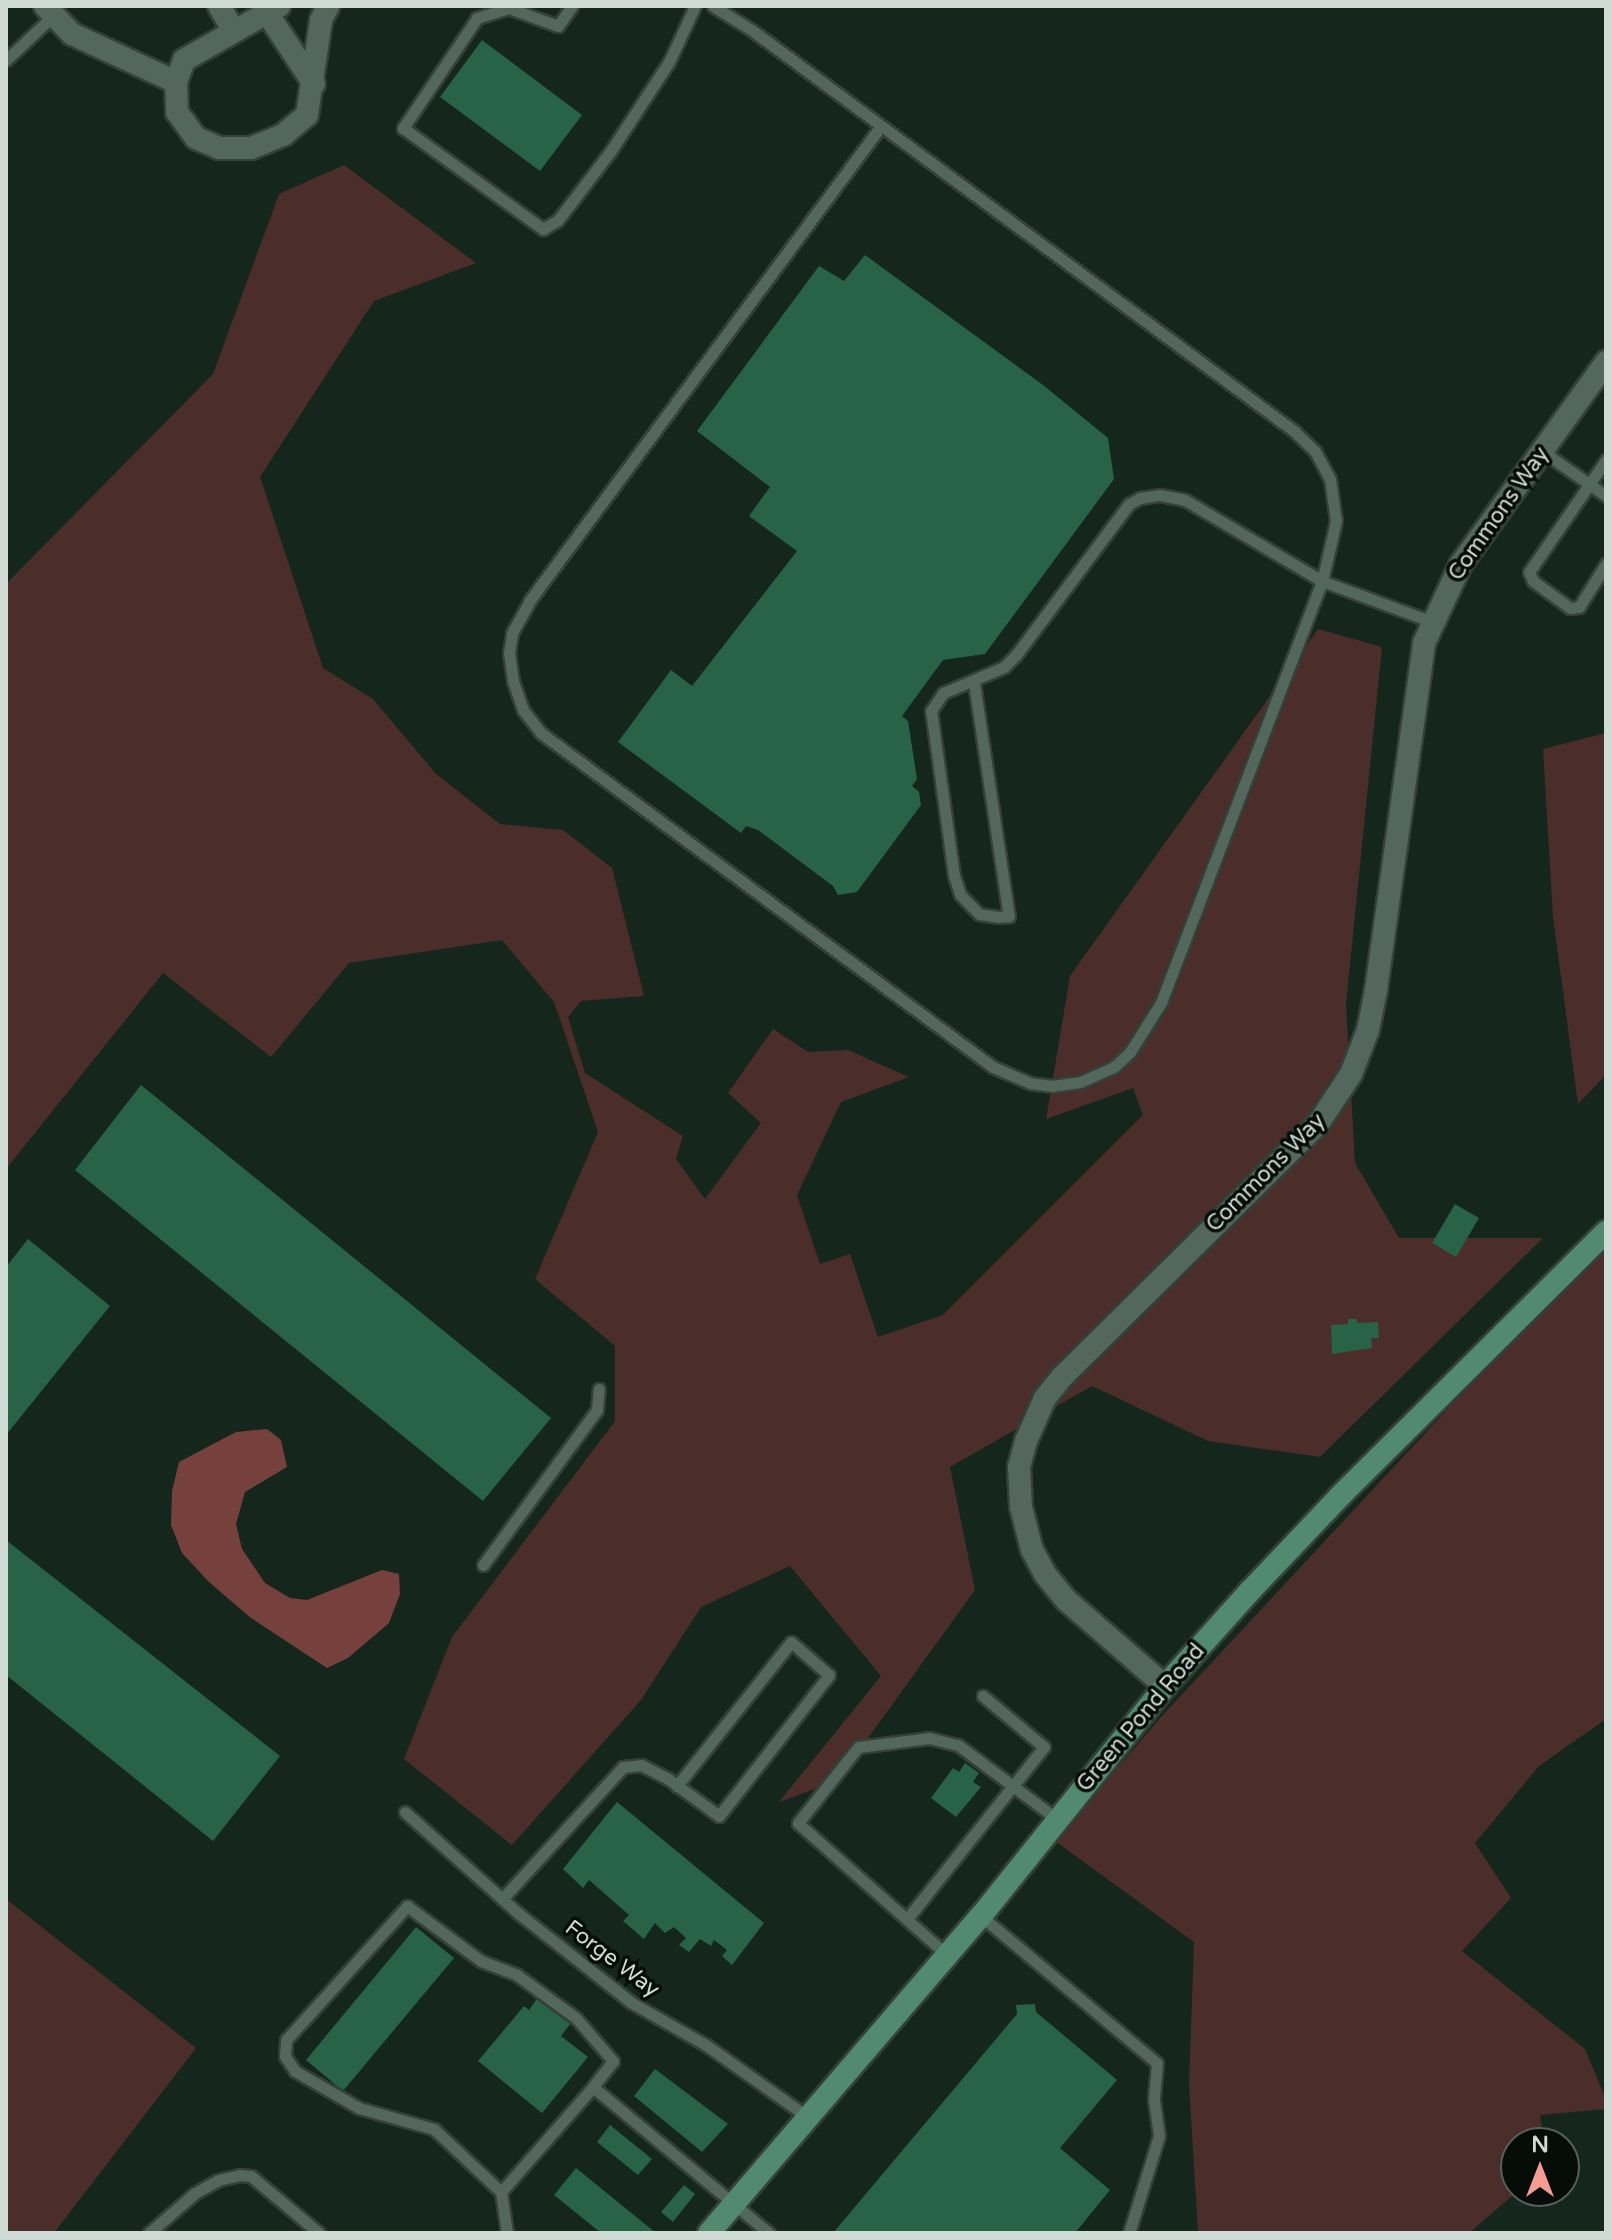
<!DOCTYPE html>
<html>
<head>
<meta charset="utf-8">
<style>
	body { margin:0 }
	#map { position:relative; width:1612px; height:2239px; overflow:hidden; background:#15261d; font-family:"Varela Round",sans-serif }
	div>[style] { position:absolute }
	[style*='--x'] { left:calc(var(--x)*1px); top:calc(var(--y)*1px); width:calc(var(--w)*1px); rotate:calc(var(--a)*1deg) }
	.green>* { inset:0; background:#4b2d29 }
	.water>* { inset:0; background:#76413c }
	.building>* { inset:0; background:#286247 }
	.roads { filter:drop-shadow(2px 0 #344039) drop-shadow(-2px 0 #344039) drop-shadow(0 2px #344039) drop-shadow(0 -2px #344039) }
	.service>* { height:11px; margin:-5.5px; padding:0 5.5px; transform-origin:5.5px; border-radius:5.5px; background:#54675c }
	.minor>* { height:22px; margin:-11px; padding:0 11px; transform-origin:11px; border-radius:11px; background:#54675c }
	.primary>* { height:22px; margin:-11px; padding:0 11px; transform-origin:11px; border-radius:11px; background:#528a6f }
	span { translate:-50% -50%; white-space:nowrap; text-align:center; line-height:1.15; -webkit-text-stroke:7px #060d09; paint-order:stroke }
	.street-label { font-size:22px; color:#d1dbd5 }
	.frame { position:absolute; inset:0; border:8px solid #d1dbd5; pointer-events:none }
	.north { position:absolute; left:1500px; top:2127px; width:80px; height:80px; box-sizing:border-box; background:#060d09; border:2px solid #575f5b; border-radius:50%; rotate:0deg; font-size:22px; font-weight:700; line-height:32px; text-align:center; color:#d1dbd5 }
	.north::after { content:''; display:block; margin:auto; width:28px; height:36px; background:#f59c93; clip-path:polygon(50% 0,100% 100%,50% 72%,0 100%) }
</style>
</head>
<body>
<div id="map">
	<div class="green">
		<div style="clip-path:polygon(344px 165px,476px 263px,374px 301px,260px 477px,323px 668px,373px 699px,436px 774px,500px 824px,563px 830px,612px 868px,644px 996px,581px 1001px,568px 1017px,585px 1073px,683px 1136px,676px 1159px,705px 1199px,761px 1123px,728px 1093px,773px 1029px,808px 1052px,848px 1050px,909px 1077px,841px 1102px,797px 1195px,820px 1264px,850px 1254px,878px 1337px,943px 1315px,1143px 1115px,1133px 1088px,1046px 1119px,1070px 976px,1318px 629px,1382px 647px,1346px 1004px,1355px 1163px,1399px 1238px,1543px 1238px,1320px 1457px,1208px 1441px,1092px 1386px,950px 1467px,975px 1590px,837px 1781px,779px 1802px,881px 1676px,790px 1566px,701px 1607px,641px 1700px,512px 1845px,404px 1759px,452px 1637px,615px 1421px,615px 1346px,535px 1279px,598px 1132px,554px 1002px,502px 940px,349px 963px,271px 1057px,163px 973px,6px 1169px,6px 584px,213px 374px,279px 194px)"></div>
		<div style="clip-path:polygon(1606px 733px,1606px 1075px,1578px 1104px,1553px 917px,1543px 749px)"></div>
		<div style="clip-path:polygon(1606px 1248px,1606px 1719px,1539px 1766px,1475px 1843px,1511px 1898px,1462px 1951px,1585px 2049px,1606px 2099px,1606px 2109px,1540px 2115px,1544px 2143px,1516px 2143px,1518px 2191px,1469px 2233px,1198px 2233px,1189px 2084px,1194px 1942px,1055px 1841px,1161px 1717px,1469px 1386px)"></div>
		<div style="clip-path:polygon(6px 1899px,196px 2048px,54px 2233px,6px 2233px)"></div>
	</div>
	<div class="water">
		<div style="clip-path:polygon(267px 1429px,281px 1440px,287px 1467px,245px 1492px,236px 1524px,242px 1549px,265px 1583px,290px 1598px,307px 1600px,382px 1570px,399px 1574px,400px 1594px,389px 1623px,348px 1658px,327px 1668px,251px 1618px,209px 1582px,182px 1553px,171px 1525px,172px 1491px,179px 1462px,236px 1432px)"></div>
	</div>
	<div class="building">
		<div style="clip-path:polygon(482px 40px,582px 115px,540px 171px,440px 97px)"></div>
		<div style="clip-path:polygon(865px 255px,1043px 385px,1108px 438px,1114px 479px,985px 654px,943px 660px,902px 716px,908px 721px,917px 779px,912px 786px,919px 792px,921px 805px,857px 892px,838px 895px,833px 886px,758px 830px,746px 826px,741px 833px,618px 742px,671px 670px,692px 686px,797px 551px,749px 516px,770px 487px,697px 431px,819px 266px,844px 281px)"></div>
		<div style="clip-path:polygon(141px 1085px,551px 1418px,483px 1501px,75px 1170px)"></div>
		<div style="clip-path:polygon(1455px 1204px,1479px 1218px,1456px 1257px,1432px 1243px)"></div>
		<div style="clip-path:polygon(28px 1239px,110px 1306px,6px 1435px,6px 1267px)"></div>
		<div style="clip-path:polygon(1348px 1319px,1357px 1319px,1357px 1323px,1378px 1322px,1379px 1338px,1371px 1338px,1372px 1348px,1332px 1354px,1331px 1325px,1348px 1324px)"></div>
		<div style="clip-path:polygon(6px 1540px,280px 1756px,213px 1841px,6px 1675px)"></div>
		<div style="clip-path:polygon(965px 1763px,979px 1773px,973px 1782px,981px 1787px,956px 1817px,931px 1798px,953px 1768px,959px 1772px)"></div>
		<div style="clip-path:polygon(617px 1802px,764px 1923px,732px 1965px,722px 1956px,727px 1950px,714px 1940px,711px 1946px,700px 1939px,689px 1952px,679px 1945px,686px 1938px,674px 1927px,665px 1933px,655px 1923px,644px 1939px,623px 1921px,629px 1915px,589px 1880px,583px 1888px,563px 1869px)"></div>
		<div style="clip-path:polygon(416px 1927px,454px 1958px,343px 2091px,306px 2060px)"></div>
		<div style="clip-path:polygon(539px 1996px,571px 2023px,561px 2036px,588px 2057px,542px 2113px,478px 2061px,524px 2006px,529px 2010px)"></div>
		<div style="clip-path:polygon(1035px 2004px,1036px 2012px,1117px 2080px,1060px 2148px,1110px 2190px,1075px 2233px,833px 2233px,1017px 2014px,1016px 2005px)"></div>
		<div style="clip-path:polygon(655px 2069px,728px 2124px,702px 2152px,634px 2096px)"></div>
		<div style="clip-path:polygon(610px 2125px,652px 2159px,638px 2175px,597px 2142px)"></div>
		<div style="clip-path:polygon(576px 2168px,656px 2233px,601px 2233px,554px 2195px)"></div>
		<div style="clip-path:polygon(684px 2185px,695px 2194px,673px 2222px,661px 2212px)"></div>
	</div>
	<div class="roads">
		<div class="service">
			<div style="--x:572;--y:6;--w:24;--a:125"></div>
			<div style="--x:558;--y:26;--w:52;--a:-159.8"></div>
			<div style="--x:509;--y:8;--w:34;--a:163"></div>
			<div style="--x:477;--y:18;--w:133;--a:123.9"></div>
			<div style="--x:403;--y:128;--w:173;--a:35.8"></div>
			<div style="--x:543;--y:229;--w:17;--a:-31"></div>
			<div style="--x:558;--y:220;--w:86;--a:-52.6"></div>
			<div style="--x:610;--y:152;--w:108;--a:-56.8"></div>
			<div style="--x:669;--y:62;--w:62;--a:-65.1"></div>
			<div style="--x:713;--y:6;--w:47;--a:32"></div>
			<div style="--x:753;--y:31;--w:673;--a:36.48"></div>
			<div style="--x:1294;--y:431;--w:29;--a:44"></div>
			<div style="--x:1315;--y:451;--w:32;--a:62"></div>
			<div style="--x:1330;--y:479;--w:42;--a:81.9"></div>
			<div style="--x:1336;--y:521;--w:62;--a:103.1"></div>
			<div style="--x:1322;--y:581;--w:449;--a:110.9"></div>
			<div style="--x:1162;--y:1001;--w:60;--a:122.1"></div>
			<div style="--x:1130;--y:1052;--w:22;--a:137"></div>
			<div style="--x:1114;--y:1067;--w:37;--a:156"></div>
			<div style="--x:1080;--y:1082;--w:27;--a:172"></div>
			<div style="--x:1053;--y:1086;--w:23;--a:-173"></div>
			<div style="--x:1030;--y:1083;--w:40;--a:-156.6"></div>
			<div style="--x:993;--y:1067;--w:562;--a:-143.54"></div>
			<div style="--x:541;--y:733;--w:29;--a:-128"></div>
			<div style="--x:523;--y:710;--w:31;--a:-109"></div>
			<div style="--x:513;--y:681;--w:28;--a:-98"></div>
			<div style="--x:509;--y:653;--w:20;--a:-81"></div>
			<div style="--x:512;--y:633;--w:38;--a:-61"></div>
			<div style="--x:530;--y:600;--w:590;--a:-53.48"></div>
			<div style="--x:6;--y:60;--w:66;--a:-43.2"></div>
			<div style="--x:1542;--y:451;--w:78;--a:35.1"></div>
			<div style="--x:1606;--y:460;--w:136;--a:124.5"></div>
			<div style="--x:1529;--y:572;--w:10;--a:66"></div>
			<div style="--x:1533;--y:581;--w:46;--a:36.1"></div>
			<div style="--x:1570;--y:608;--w:9;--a:-6"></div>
			<div style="--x:1579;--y:607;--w:51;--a:-57.9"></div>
			<div style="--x:974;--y:683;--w:236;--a:81.5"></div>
			<div style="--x:1009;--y:916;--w:11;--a:175"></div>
			<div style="--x:998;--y:917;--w:19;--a:-171"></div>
			<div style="--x:979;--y:914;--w:28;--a:-134"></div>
			<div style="--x:960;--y:894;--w:19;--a:-108"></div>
			<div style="--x:954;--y:876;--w:167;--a:-97.9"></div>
			<div style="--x:931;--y:711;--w:22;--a:-56"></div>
			<div style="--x:943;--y:693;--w:66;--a:-23.1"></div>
			<div style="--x:1004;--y:667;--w:17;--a:-45"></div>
			<div style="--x:1016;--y:655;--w:189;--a:-53.2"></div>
			<div style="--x:1129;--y:504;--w:13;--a:-29"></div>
			<div style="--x:1140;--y:498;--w:20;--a:-9"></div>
			<div style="--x:1160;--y:495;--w:25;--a:11"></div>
			<div style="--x:1185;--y:500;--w:159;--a:30.6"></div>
			<div style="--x:1322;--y:581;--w:118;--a:20.3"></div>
			<div style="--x:483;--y:1565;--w:192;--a:-53.7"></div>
			<div style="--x:597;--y:1410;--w:21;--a:-85"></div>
			<div style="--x:405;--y:1812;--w:152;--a:41.8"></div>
			<div style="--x:518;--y:1913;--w:145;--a:38.3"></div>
			<div style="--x:632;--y:2003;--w:85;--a:29.6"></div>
			<div style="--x:706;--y:2045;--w:126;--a:35.3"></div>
			<div style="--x:502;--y:1899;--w:179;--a:-47.5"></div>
			<div style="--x:623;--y:1767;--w:18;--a:-6"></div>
			<div style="--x:641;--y:1765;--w:29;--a:27"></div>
			<div style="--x:667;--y:1778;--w:64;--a:36.2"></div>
			<div style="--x:719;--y:1816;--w:179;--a:-52"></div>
			<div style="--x:829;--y:1675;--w:50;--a:-139"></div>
			<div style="--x:791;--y:1642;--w:184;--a:128.4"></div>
			<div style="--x:981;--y:1916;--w:229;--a:39.9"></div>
			<div style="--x:1157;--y:2063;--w:37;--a:95"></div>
			<div style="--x:1154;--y:2100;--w:36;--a:82"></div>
			<div style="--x:1159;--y:2136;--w:102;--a:107.2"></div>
			<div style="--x:907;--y:1919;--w:220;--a:-51.5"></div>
			<div style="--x:1044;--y:1747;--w:80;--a:-140.1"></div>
			<div style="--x:947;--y:1955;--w:199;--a:-138.5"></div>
			<div style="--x:798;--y:1823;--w:97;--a:-51.7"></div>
			<div style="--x:858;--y:1747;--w:72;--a:-7.2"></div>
			<div style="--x:929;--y:1738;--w:30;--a:14"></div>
			<div style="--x:958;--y:1745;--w:124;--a:36.8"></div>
			<div style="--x:501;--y:2192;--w:92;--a:-136.8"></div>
			<div style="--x:434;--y:2129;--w:78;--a:-164.4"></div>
			<div style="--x:359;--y:2108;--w:74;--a:-150"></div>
			<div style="--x:295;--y:2071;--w:18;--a:-124"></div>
			<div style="--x:285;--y:2056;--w:16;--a:-86"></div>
			<div style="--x:286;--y:2040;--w:181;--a:-47.9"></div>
			<div style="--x:407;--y:1906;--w:92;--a:36.6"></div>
			<div style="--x:481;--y:1961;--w:39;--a:21"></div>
			<div style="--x:517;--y:1975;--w:73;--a:36.1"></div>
			<div style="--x:576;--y:2018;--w:57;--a:49.3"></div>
			<div style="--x:613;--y:2061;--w:33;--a:128"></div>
			<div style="--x:149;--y:2233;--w:61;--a:-41"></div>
			<div style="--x:195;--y:2193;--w:26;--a:-29"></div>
			<div style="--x:218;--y:2180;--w:22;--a:-13"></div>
			<div style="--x:239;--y:2175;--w:12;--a:5"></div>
			<div style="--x:251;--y:2176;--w:89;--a:40"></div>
			<div style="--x:507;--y:2233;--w:41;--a:-98.3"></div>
			<div style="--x:501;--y:2192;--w:140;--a:-48.8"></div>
			<div style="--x:593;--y:2087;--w:229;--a:39.7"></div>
		</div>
		<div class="minor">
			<div style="--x:45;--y:6;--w:39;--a:46"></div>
			<div style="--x:72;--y:34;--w:115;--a:24.8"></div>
			<div style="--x:219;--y:6;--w:29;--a:59"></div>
			<div style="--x:279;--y:6;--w:109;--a:150.4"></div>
			<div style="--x:184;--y:60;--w:23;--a:110"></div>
			<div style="--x:176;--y:82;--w:30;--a:88"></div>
			<div style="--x:177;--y:112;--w:32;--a:54"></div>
			<div style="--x:196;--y:138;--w:25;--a:23"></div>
			<div style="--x:219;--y:148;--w:32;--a:0"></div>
			<div style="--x:251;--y:148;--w:35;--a:-22"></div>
			<div style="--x:283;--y:135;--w:31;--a:-40"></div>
			<div style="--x:307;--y:115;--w:96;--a:-81.6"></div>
			<div style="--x:321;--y:20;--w:16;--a:-63"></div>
			<div style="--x:267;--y:13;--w:85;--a:56.5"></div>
			<div style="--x:1165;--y:1686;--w:131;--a:-139"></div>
			<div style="--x:1066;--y:1600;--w:33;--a:-129"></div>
			<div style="--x:1045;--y:1574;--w:27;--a:-118"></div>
			<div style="--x:1032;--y:1550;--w:44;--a:-104.3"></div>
			<div style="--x:1021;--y:1507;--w:40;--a:-92.9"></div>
			<div style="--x:1019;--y:1467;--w:27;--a:-75"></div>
			<div style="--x:1026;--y:1441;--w:47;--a:-66.2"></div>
			<div style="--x:1045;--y:1398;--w:26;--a:-51"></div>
			<div style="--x:1061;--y:1378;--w:361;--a:-44.7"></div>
			<div style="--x:1318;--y:1124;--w:60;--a:-56.6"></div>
			<div style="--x:1351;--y:1074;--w:47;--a:-68.9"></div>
			<div style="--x:1368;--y:1030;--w:41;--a:-78.7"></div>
			<div style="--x:1376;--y:990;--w:350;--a:-82.1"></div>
			<div style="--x:1424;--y:643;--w:87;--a:-64.9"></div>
			<div style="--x:1461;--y:564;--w:249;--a:-54.3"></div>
		</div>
		<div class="primary">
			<div style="--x:709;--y:2233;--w:418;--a:-49.4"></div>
			<div style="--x:981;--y:1916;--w:295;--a:-51.3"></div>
			<div style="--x:1165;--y:1686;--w:127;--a:-48.2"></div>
			<div style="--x:1250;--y:1591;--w:131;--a:-46.5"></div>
			<div style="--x:1340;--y:1496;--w:375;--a:-44.8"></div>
		</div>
	</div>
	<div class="street-label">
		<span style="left:1499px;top:514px;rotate:-55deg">Commons Way</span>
		<span style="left:1266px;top:1173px;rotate:-45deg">Commons Way</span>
		<span style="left:1141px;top:1718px;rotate:-50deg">Green Pond Road</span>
		<span style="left:612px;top:1959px;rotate:37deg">Forge Way</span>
	</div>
	<div class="frame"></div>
	<div class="north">N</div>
</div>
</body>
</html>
